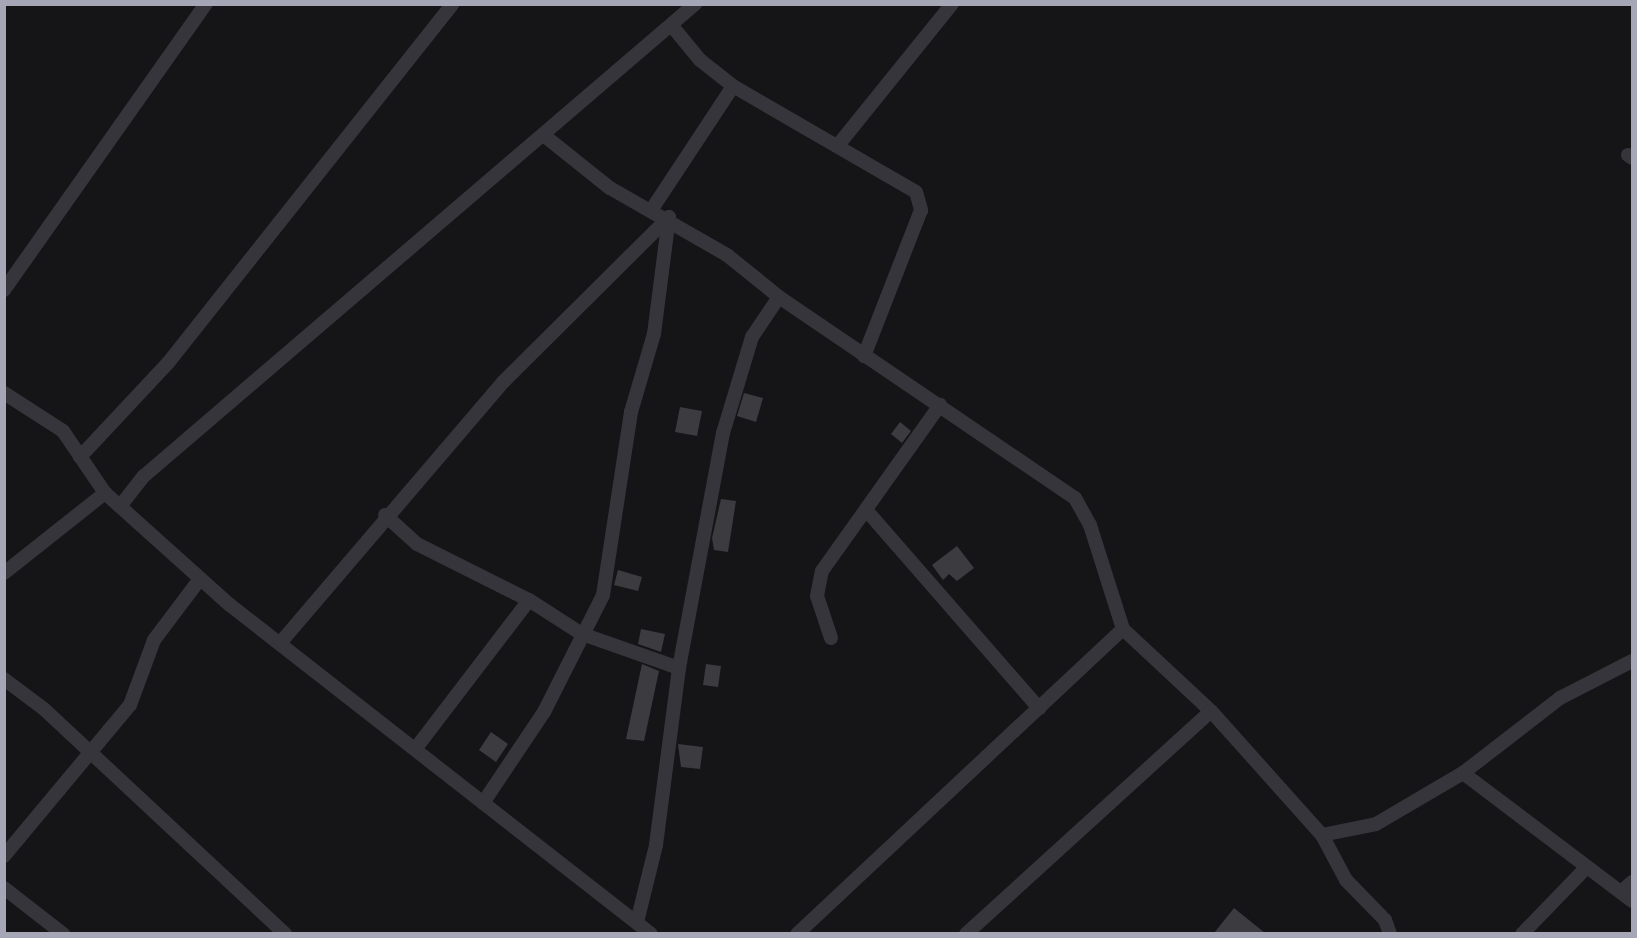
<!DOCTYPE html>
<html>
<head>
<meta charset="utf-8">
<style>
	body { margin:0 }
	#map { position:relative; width:1637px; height:938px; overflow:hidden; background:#151416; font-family:Cabin,sans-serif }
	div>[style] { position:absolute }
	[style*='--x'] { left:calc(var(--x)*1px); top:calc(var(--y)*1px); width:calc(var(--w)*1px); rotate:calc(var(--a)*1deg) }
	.building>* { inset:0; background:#3c3b40 }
	.street>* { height:14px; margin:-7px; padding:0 7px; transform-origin:7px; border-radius:7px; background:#36353b }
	span { translate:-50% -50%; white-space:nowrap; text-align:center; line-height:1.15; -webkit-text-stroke:5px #100f11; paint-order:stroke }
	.frame { position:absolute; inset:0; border:6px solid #a6a7b6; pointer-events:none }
</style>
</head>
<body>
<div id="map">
	<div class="building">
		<div style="clip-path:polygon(744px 393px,763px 398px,756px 422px,737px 416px)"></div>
		<div style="clip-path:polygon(680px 407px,702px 411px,697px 436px,675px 432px)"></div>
		<div style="clip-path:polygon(900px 422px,911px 431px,902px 443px,891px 434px)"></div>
		<div style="clip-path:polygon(721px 499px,736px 501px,728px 552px,714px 550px,712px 538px)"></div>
		<div style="clip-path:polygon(957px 546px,974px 568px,957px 581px,949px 574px,943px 580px,932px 565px)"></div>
		<div style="clip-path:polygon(618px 570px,642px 577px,638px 591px,614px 585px)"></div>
		<div style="clip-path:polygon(641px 629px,665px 634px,661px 652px,638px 644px)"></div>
		<div style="clip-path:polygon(642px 664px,659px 671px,644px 741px,626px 739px)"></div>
		<div style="clip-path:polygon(706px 664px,721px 666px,718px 687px,703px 685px)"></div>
		<div style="clip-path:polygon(491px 732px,508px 744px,496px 762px,479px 750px)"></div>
		<div style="clip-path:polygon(678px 744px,703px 747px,700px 769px,681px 767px)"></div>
		<div style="clip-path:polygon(1234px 908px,1265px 933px,1214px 933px)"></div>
	</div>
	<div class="street">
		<div style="--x:672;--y:26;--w:44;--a:50.5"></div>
		<div style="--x:700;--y:60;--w:42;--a:38.2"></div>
		<div style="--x:733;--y:86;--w:211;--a:30.1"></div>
		<div style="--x:916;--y:192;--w:19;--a:74"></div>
		<div style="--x:921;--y:210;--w:157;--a:111.3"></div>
		<div style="--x:546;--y:137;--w:82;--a:38.6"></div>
		<div style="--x:610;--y:188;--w:135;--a:29.8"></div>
		<div style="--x:727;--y:255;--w:67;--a:38.9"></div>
		<div style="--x:779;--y:297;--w:358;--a:34.2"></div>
		<div style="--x:1075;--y:498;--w:31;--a:61"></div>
		<div style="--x:1090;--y:525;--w:109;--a:72.4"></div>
		<div style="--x:839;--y:144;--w:180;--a:-51.1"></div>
		<div style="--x:1628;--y:155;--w:5;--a:37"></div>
		<div style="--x:652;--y:209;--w:147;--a:-56.6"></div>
		<div style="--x:4;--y:290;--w:350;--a:-54.8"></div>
		<div style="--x:4;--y:393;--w:70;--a:32.8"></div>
		<div style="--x:63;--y:431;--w:75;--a:55.9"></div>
		<div style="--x:105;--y:493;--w:168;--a:41.9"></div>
		<div style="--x:230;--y:605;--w:534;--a:38.01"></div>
		<div style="--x:80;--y:457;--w:129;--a:-46.9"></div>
		<div style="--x:168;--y:363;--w:458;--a:-51.6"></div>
		<div style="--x:121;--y:505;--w:37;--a:-52"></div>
		<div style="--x:144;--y:476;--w:726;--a:-40.58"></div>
		<div style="--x:867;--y:511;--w:262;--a:48.9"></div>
		<div style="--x:385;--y:515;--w:43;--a:42.2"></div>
		<div style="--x:417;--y:544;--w:125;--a:26.6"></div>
		<div style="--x:529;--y:600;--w:63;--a:32.7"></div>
		<div style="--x:582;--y:634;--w:103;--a:19.3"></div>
		<div style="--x:4;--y:573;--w:129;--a:-38.4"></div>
		<div style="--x:831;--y:638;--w:44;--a:-108.4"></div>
		<div style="--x:817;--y:596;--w:25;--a:-79"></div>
		<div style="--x:822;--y:571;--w:204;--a:-54.6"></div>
		<div style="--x:281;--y:642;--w:342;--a:-49.5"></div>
		<div style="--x:503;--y:382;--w:234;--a:-44.8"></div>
		<div style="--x:4;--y:679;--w:50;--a:36.9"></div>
		<div style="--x:44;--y:709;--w:330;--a:43"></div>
		<div style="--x:416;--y:748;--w:186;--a:-52.6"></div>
		<div style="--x:1463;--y:773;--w:212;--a:37.1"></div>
		<div style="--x:483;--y:803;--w:110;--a:-56.2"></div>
		<div style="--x:544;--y:712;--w:131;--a:-63.2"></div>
		<div style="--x:603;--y:595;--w:185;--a:-81.3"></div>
		<div style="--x:631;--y:412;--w:81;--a:-73.6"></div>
		<div style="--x:654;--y:334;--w:118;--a:-82.7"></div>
		<div style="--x:1322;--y:835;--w:51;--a:61.9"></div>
		<div style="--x:1346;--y:880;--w:56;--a:45.7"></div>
		<div style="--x:1385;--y:920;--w:15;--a:70"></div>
		<div style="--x:4;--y:856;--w:197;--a:-50.2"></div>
		<div style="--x:130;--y:705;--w:69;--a:-69.7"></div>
		<div style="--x:154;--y:640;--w:76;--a:-53"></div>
		<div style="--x:4;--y:888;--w:75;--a:37.9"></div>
		<div style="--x:1621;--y:892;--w:15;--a:-42"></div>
		<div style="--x:637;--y:922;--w:79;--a:-76.1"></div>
		<div style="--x:656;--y:845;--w:178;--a:-82.6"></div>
		<div style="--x:679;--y:668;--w:239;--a:-79.4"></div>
		<div style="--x:723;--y:433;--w:100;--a:-73.2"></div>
		<div style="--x:752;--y:337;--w:48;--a:-56"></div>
		<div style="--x:797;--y:934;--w:446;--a:-43.1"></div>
		<div style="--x:1123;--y:629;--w:120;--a:43"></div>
		<div style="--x:966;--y:934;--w:331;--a:-42.3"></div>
		<div style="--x:1211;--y:711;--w:166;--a:48.2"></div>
		<div style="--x:1322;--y:835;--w:55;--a:-11.5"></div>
		<div style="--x:1376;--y:824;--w:101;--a:-30.4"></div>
		<div style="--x:1463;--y:773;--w:123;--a:-37.7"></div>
		<div style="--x:1560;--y:698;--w:81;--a:-27.2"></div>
		<div style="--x:1522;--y:934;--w:93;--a:-45.9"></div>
	</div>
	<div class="frame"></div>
</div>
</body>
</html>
